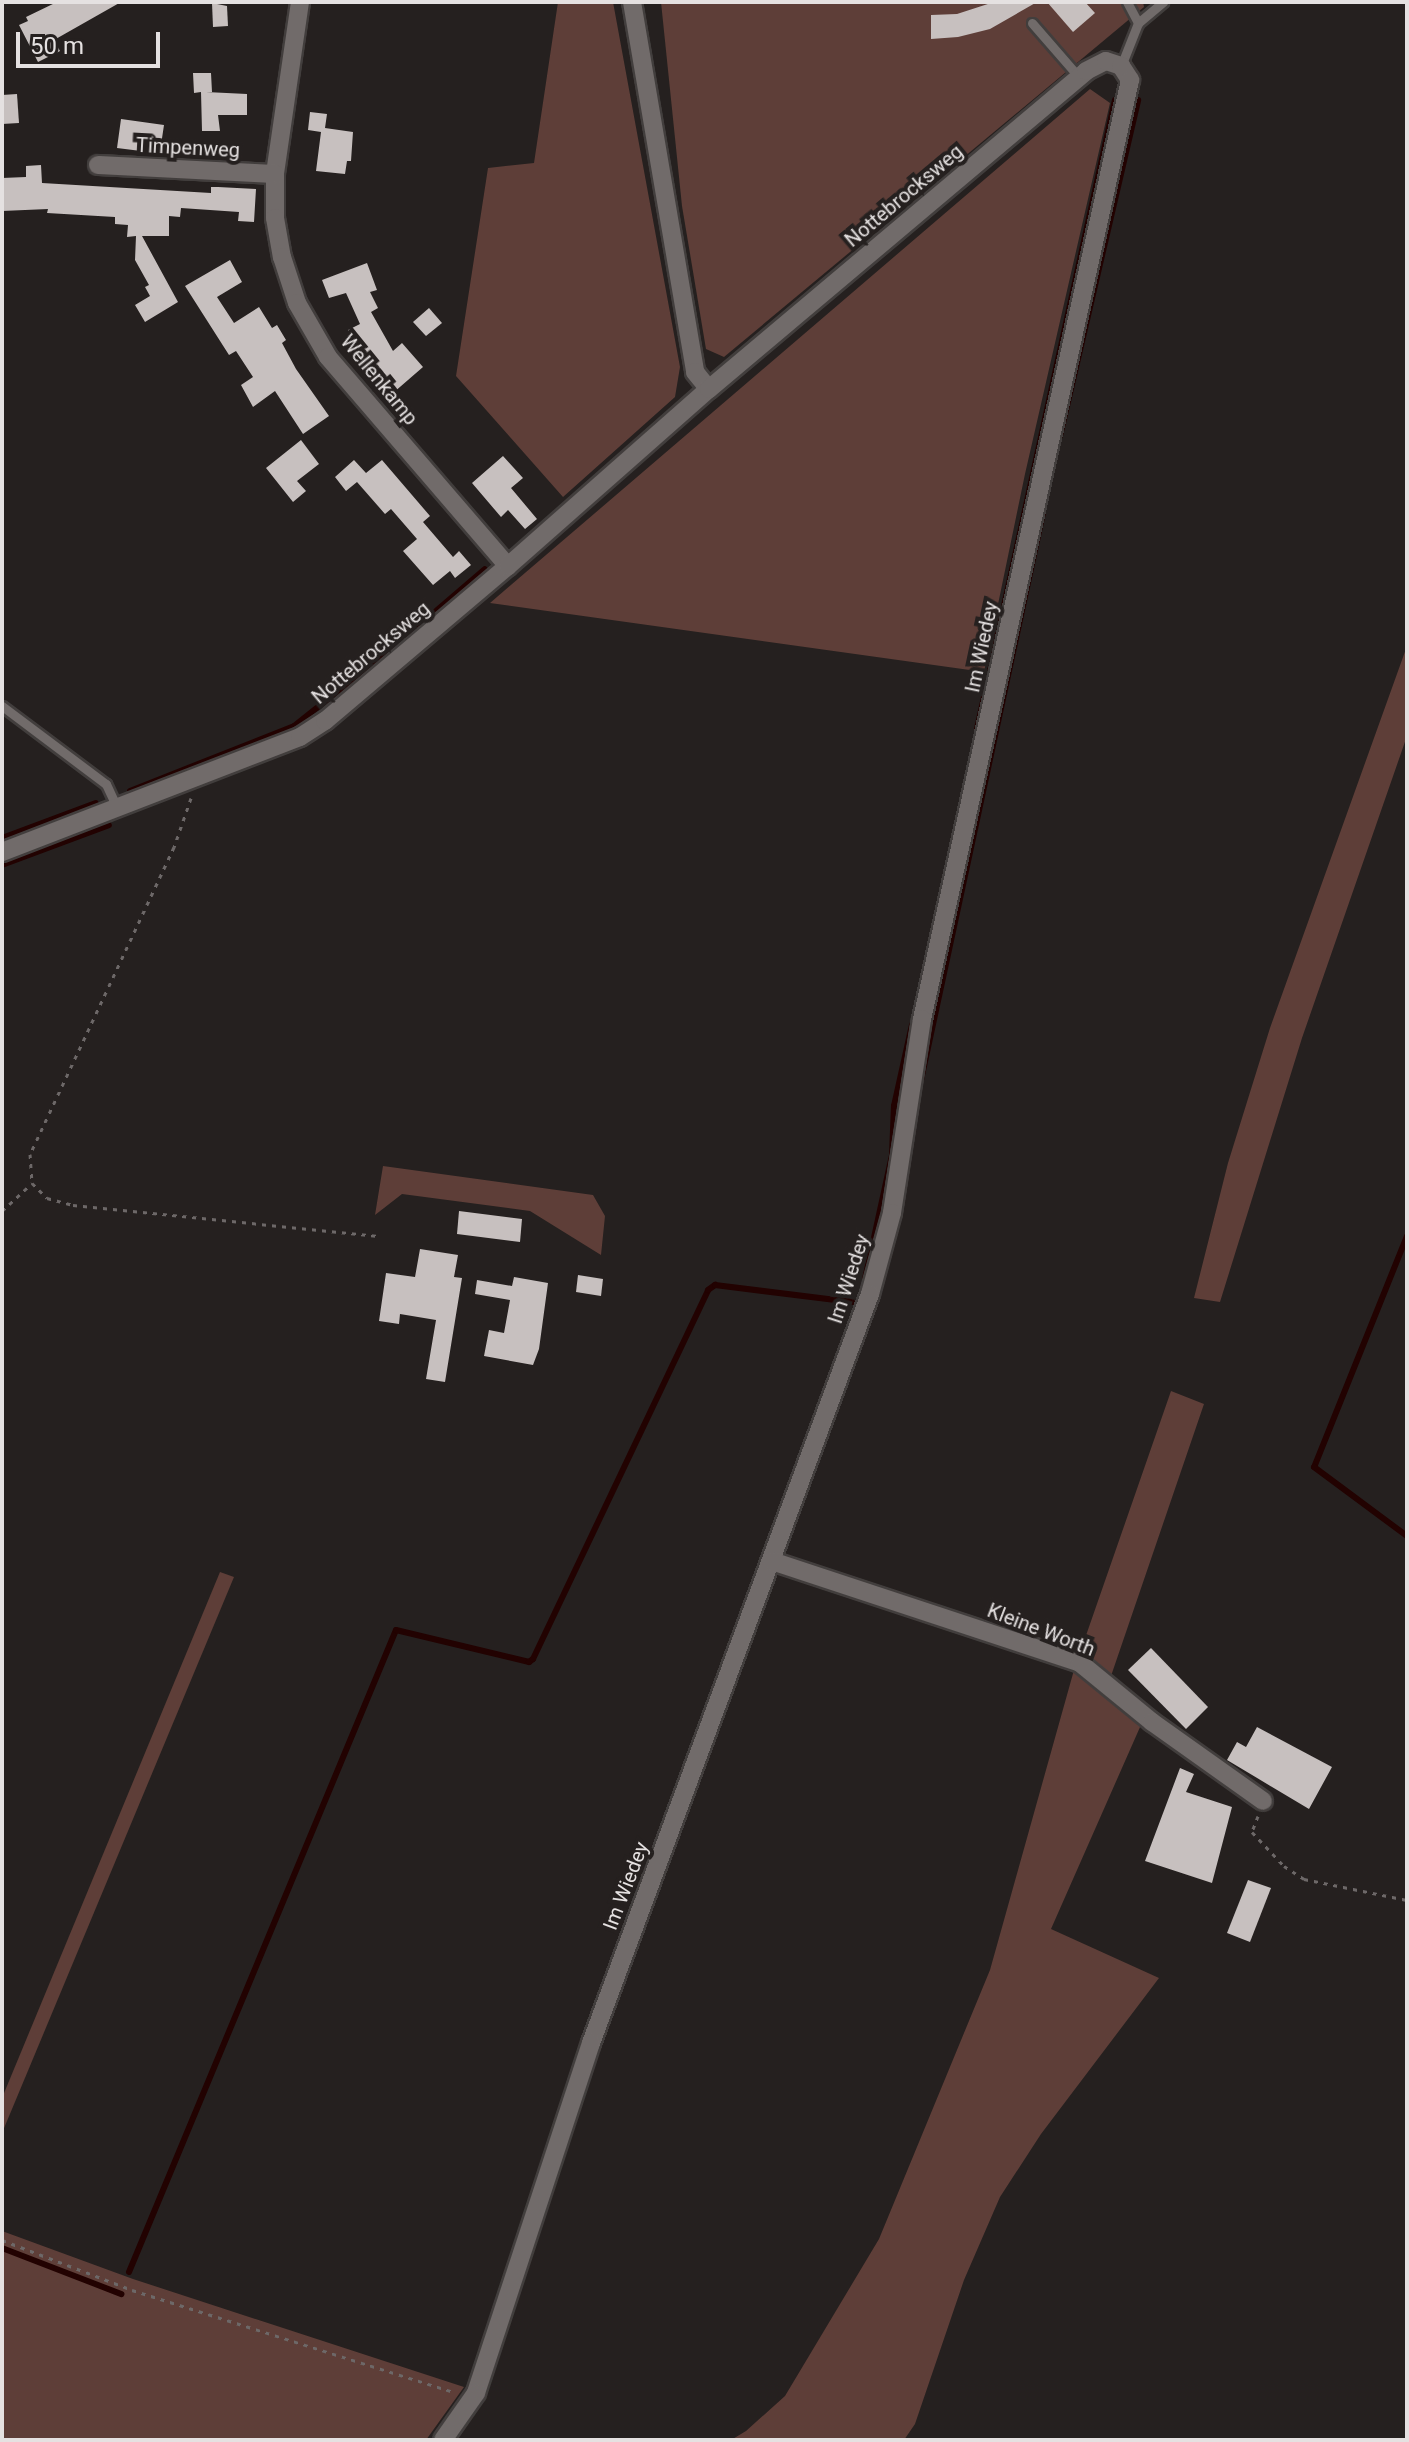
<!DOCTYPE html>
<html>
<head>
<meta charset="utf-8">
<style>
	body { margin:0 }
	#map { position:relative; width:1409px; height:2442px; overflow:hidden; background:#25201f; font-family:Roboto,sans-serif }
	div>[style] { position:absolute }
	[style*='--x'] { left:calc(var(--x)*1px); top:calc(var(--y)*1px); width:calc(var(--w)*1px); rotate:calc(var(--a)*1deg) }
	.green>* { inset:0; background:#5e3e38 }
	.stream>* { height:6px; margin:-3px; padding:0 3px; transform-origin:3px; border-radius:3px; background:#220201 }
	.building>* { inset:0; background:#c7c0bf }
	.path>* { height:3px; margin-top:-1.5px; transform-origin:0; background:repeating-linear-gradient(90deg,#6d6868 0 4px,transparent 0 10px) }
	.roads { filter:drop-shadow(2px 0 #423e3d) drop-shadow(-2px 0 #423e3d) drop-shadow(0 2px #423e3d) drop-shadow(0 -2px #423e3d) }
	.service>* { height:9px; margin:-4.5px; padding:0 4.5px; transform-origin:4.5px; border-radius:4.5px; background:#716b6a }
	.minor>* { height:18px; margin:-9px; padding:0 9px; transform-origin:9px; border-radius:9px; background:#716b6a }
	span { translate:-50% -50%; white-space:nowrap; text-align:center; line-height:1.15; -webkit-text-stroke:8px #25201f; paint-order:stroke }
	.street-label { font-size:20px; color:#e5e1e1 }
	.frame { position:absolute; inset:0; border:4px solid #e5e1e1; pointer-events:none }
	.scale { position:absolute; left:16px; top:32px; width:144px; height:36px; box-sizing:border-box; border:4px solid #e5e1e1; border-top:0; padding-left:10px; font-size:24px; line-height:28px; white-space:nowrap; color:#e5e1e1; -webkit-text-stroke:6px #25201f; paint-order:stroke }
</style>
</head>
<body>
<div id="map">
	<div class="green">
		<div style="clip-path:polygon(558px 2px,613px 2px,680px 367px,675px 397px,563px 497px,456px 376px,488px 168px,534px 163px)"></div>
		<div style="clip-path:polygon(661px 2px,1143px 2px,1144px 7px,724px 357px,706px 349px,682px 206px)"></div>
		<div style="clip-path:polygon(1090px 89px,1110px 103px,1025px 474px,984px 672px,490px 603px)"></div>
		<div style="clip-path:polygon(1407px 646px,1407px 736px,1302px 1038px,1220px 1302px,1194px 1298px,1228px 1163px,1270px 1028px)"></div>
		<div style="clip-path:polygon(383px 1166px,593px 1195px,605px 1216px,601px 1255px,530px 1211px,402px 1194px,375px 1215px)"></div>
		<div style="clip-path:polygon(1171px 1391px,1204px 1404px,1111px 1676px,1148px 1709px,1051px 1929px,1159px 1978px,1041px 2134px,1000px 2197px,964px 2280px,915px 2424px,904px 2440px,731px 2440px,746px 2431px,785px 2396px,879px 2239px,990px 1970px,1074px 1670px)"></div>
		<div style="clip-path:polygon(220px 1572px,234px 1577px,2px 2133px,2px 2098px)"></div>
		<div style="clip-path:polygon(2px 2231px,133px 2279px,464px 2387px,426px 2440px,2px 2440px)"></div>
	</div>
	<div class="stream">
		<div style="--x:1060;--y:436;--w:345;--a:-76.9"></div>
		<div style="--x:408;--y:635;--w:101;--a:-40.6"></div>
		<div style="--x:977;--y:729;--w:644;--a:-77.63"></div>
		<div style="--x:130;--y:791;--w:176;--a:-21.6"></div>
		<div style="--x:294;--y:726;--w:130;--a:-38.5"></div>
		<div style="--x:2;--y:838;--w:100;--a:-20.4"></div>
		<div style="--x:2;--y:865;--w:114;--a:-20.5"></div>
		<div style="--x:921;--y:1080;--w:580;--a:-77.86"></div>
		<div style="--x:1407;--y:1236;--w:249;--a:111.9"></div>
		<div style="--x:1314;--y:1467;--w:116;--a:36.6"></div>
		<div style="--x:865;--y:1279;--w:127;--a:-77.7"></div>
		<div style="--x:892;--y:1155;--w:49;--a:-87.7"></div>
		<div style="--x:894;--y:1106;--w:83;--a:-77.5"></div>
		<div style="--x:2;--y:2248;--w:128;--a:21.1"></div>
		<div style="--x:129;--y:2272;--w:695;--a:-67.42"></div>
		<div style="--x:396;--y:1630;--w:137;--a:13.5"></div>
		<div style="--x:529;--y:1662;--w:5;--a:-37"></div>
		<div style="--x:533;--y:1659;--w:408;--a:-64.6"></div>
		<div style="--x:708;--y:1290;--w:9;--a:-36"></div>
		<div style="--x:715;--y:1285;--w:138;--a:7.1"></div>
	</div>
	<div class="building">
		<div style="clip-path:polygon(57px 2px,121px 2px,54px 40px,60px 51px,38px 62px,19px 25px,28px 21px,26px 17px)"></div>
		<div style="clip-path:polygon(994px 2px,1037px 2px,990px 29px,958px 37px,931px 39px,931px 15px,957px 14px)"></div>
		<div style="clip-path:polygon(1047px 2px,1085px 2px,1095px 13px,1073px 32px)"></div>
		<div style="clip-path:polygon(212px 3px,227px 6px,228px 26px,213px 27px)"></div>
		<div style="clip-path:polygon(193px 73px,211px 73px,212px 92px,206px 92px,247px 94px,247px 115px,218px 115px,220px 131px,202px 131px,201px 92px,194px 93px)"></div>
		<div style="clip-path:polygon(17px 94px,19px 123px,2px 124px,2px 95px)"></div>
		<div style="clip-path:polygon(310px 112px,327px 114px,325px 128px,353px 132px,351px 161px,347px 161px,345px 174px,316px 171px,321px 132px,308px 130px)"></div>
		<div style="clip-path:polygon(121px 119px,164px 125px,161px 145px,142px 143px,141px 151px,117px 148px)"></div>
		<div style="clip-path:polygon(41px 165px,42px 183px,211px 193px,211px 187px,218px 187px,256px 189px,254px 222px,238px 221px,239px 212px,181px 208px,180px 217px,169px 216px,169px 236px,142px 236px,178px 302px,145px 322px,135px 305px,150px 296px,145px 287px,149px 285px,135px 260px,136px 236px,127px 237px,128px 225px,115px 224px,115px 217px,47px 213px,48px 209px,2px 211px,2px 178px,26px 177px,26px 166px)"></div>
		<div style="clip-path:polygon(230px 260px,242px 282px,217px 297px,234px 323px,259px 307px,272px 328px,277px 325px,286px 340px,282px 343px,296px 369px,329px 416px,303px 434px,275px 391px,253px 407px,241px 385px,253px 377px,236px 351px,229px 355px,185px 286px)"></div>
		<div style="clip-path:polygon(367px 263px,377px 290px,370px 292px,378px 308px,371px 312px,393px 351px,402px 343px,423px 367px,393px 393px,364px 360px,348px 330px,360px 324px,346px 293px,329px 298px,322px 280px)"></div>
		<div style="clip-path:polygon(429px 308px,442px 323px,426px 336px,413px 322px)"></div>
		<div style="clip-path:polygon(301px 440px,319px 464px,297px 481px,306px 491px,293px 502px,266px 468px)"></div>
		<div style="clip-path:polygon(503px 456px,523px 478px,511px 488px,537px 519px,525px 529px,508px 510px,501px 517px,472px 483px)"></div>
		<div style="clip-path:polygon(354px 460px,366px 473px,382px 460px,430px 516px,423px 522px,453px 557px,459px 551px,471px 565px,455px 578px,450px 571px,433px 585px,403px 551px,417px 539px,391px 509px,385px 514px,357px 482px,346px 491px,335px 477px)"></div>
		<div style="clip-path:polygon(459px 1211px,522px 1219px,520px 1242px,457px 1234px)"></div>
		<div style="clip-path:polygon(420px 1249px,458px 1255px,454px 1277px,462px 1278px,445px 1382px,426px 1379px,436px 1320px,400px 1314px,399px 1324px,379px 1321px,386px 1273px,415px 1277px)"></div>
		<div style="clip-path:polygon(578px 1275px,603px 1279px,601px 1296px,576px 1292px)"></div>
		<div style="clip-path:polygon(514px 1277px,548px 1283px,539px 1349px,533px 1365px,484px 1356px,489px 1330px,504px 1333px,510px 1300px,475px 1294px,477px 1280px,512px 1286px)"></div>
		<div style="clip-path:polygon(1151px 1648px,1208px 1707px,1186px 1729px,1128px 1670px)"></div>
		<div style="clip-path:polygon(1257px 1727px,1332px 1767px,1309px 1809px,1227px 1760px,1237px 1742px,1246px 1747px)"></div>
		<div style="clip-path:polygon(1180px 1768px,1194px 1774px,1186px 1792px,1232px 1807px,1212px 1883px,1145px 1861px)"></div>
		<div style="clip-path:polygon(1248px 1880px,1271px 1888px,1250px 1942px,1227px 1933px)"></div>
	</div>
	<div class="path">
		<div style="--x:191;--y:798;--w:52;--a:109.1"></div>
		<div style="--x:174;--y:847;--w:339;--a:115.1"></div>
		<div style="--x:30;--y:1154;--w:29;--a:86"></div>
		<div style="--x:32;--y:1183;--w:21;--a:45"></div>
		<div style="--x:47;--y:1198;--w:27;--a:15"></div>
		<div style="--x:73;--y:1205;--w:307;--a:5.8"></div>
		<div style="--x:2;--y:1211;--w:41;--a:-43"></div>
		<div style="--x:1258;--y:1816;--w:17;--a:111"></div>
		<div style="--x:1252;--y:1832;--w:47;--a:46.7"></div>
		<div style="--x:1284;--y:1866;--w:24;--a:33"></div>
		<div style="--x:1304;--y:1879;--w:105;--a:11.5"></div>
		<div style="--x:2;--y:2240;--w:139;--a:21"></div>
		<div style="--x:132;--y:2290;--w:337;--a:17.6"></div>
	</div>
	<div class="roads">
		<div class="service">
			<div style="--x:1127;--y:2;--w:24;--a:62"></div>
			<div style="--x:1032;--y:23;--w:72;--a:49"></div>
			<div style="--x:1121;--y:66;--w:46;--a:-68.4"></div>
			<div style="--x:1138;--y:23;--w:33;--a:-40"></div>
			<div style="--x:2;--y:706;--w:130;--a:36.9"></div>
			<div style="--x:106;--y:784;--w:26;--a:65"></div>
		</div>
		<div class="minor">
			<div style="--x:300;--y:2;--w:174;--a:98.3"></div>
			<div style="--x:275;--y:174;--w:44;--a:90"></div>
			<div style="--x:275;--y:218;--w:40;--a:80"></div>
			<div style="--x:282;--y:257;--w:48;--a:71.9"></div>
			<div style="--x:297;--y:303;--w:62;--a:60.1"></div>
			<div style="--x:328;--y:357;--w:276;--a:49.3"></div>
			<div style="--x:632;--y:2;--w:375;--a:80.3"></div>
			<div style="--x:695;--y:372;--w:22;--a:51"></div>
			<div style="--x:98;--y:165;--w:177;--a:2.9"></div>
			<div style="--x:2;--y:852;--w:319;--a:-21.1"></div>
			<div style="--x:300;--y:737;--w:30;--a:-33"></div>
			<div style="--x:325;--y:721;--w:240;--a:-40.3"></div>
			<div style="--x:508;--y:566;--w:268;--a:-41.4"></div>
			<div style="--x:709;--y:389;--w:493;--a:-40.1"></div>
			<div style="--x:1086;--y:71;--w:22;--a:-27"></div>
			<div style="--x:1106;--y:61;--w:16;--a:18"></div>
			<div style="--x:1121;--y:66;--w:17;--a:57"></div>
			<div style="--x:1130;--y:80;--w:962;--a:102.49"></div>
			<div style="--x:922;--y:1019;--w:196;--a:98.8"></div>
			<div style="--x:892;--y:1213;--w:84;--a:105.2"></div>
			<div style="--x:870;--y:1294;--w:799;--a:110.43"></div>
			<div style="--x:591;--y:2043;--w:368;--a:108.2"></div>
			<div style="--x:476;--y:2393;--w:57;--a:125.1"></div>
			<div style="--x:772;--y:1561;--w:324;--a:18.3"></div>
			<div style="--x:1080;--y:1663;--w:93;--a:39.3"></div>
			<div style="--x:1152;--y:1722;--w:136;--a:35.4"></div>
		</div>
	</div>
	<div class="street-label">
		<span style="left:188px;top:148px;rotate:3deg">Timpenweg</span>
		<span style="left:904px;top:196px;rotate:-40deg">Nottebrocksweg</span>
		<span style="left:379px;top:380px;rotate:51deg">Wellenkamp</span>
		<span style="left:982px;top:647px;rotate:-78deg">Im Wiedey</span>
		<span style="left:371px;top:653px;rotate:-40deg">Nottebrocksweg</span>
		<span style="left:849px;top:1279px;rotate:-72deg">Im Wiedey</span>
		<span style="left:1041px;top:1630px;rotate:21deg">Kleine Worth</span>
		<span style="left:626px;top:1886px;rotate:-69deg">Im Wiedey</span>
	</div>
	<div class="frame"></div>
	<div class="scale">50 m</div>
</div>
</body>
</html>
